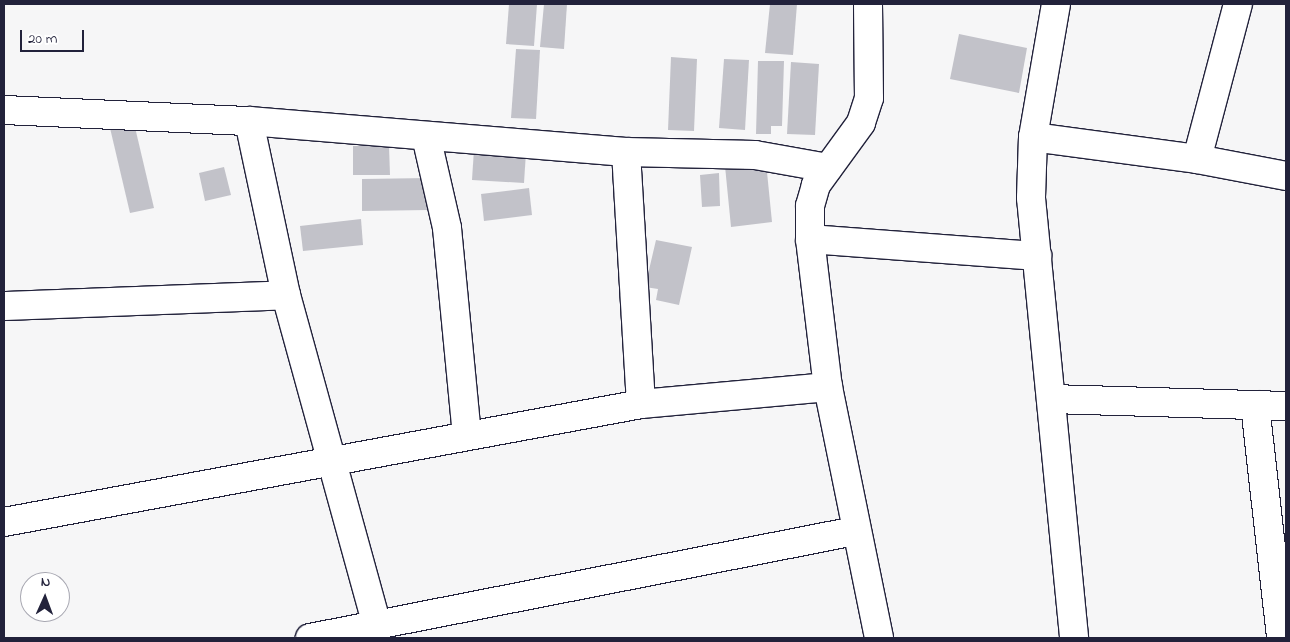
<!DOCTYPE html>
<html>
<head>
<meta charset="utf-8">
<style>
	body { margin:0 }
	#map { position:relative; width:1290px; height:642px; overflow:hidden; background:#f6f6f7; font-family:"Indie Flower",sans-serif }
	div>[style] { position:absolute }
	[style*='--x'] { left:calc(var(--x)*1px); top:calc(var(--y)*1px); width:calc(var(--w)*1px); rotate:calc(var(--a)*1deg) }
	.building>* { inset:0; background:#c2c2c9 }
	.roads { filter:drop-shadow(1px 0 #22223b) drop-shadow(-1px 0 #22223b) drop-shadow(0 1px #22223b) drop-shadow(0 -1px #22223b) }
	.minor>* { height:28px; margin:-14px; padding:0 14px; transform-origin:14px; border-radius:14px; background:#fff }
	span { translate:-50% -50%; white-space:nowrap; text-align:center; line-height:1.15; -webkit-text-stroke:4.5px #fff; paint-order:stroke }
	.frame { position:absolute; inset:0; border:5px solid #22223b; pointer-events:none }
	.north { position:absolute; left:20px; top:572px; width:50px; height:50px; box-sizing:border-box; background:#fff; border:1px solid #a7a7b1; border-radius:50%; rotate:2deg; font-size:14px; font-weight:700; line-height:20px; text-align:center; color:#22223b }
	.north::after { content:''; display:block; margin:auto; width:18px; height:22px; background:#22223b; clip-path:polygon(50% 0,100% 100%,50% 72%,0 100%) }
	.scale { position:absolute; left:20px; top:30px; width:64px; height:22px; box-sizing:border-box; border:2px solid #22223b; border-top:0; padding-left:6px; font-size:15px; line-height:18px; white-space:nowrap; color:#22223b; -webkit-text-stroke:4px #fff; paint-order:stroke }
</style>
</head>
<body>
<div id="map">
	<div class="building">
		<div style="clip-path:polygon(509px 4px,537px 4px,534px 46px,506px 44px)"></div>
		<div style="clip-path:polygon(544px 4px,567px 4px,564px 49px,540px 47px)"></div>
		<div style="clip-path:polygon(770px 4px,797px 4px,793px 55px,765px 53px)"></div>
		<div style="clip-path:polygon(959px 34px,1027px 48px,1019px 93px,950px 79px)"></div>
		<div style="clip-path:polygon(516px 49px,540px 50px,536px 119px,511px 118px)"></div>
		<div style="clip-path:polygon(671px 57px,697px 59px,694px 131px,668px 130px)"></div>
		<div style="clip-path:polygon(724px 59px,749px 60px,745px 130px,719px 128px)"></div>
		<div style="clip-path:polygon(758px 61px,784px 61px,782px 126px,771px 126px,771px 134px,756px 134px)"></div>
		<div style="clip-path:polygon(791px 62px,819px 64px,815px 135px,787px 134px)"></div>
		<div style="clip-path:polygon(134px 123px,154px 208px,130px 213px,110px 128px)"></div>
		<div style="clip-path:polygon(353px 146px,389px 146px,390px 175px,353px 175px)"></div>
		<div style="clip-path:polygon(474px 149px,526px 152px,524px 183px,472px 180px)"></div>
		<div style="clip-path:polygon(766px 162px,772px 222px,731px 227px,725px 166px)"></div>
		<div style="clip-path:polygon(224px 167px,231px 195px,205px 201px,199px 173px)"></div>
		<div style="clip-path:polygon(719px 173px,720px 206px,702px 207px,700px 175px)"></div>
		<div style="clip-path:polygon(428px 178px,428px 210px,362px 211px,362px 179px)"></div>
		<div style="clip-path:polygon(529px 188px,532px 215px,484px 221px,481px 194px)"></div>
		<div style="clip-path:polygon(361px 219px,363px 245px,303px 251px,300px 226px)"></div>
		<div style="clip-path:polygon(656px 240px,692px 247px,679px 305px,656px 300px,658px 289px,645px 287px)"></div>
	</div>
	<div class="roads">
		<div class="minor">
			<div style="--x:868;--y:4;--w:94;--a:89.4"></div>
			<div style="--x:869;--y:98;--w:26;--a:108"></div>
			<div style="--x:861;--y:123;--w:77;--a:126"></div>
			<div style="--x:816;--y:185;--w:22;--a:106"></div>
			<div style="--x:810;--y:206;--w:33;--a:90"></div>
			<div style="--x:810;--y:239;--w:149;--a:83.1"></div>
			<div style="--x:828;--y:387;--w:256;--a:78.5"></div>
			<div style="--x:1056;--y:4;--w:135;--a:99.8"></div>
			<div style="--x:1033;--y:137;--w:61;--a:91.9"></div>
			<div style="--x:1031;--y:198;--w:442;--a:84.4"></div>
			<div style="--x:4;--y:110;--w:245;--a:2.6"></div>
			<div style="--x:249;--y:121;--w:378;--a:4.7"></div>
			<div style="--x:626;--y:152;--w:129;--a:1.3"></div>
			<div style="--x:755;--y:155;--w:74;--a:10.1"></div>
			<div style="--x:249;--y:121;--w:178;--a:78"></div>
			<div style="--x:286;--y:295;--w:343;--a:74.6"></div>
			<div style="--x:426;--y:136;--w:94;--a:77.1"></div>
			<div style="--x:447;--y:228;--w:207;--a:84.5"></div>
			<div style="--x:1033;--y:137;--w:165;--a:7.6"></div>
			<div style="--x:1197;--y:159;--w:91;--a:10.8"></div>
			<div style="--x:626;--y:152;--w:252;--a:86.6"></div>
			<div style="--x:1197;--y:159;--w:160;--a:-75.2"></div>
			<div style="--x:810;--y:239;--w:228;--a:4.3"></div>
			<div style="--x:4;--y:306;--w:282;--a:-2.2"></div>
			<div style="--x:1051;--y:399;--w:235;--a:1.7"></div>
			<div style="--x:1255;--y:405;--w:234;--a:83.6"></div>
			<div style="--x:4;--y:522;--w:648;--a:-10.49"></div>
			<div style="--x:641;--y:404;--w:188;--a:-5.2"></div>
			<div style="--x:310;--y:638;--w:555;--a:-11.11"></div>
		</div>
	</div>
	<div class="frame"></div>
	<div class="north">N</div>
	<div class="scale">20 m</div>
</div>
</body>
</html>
